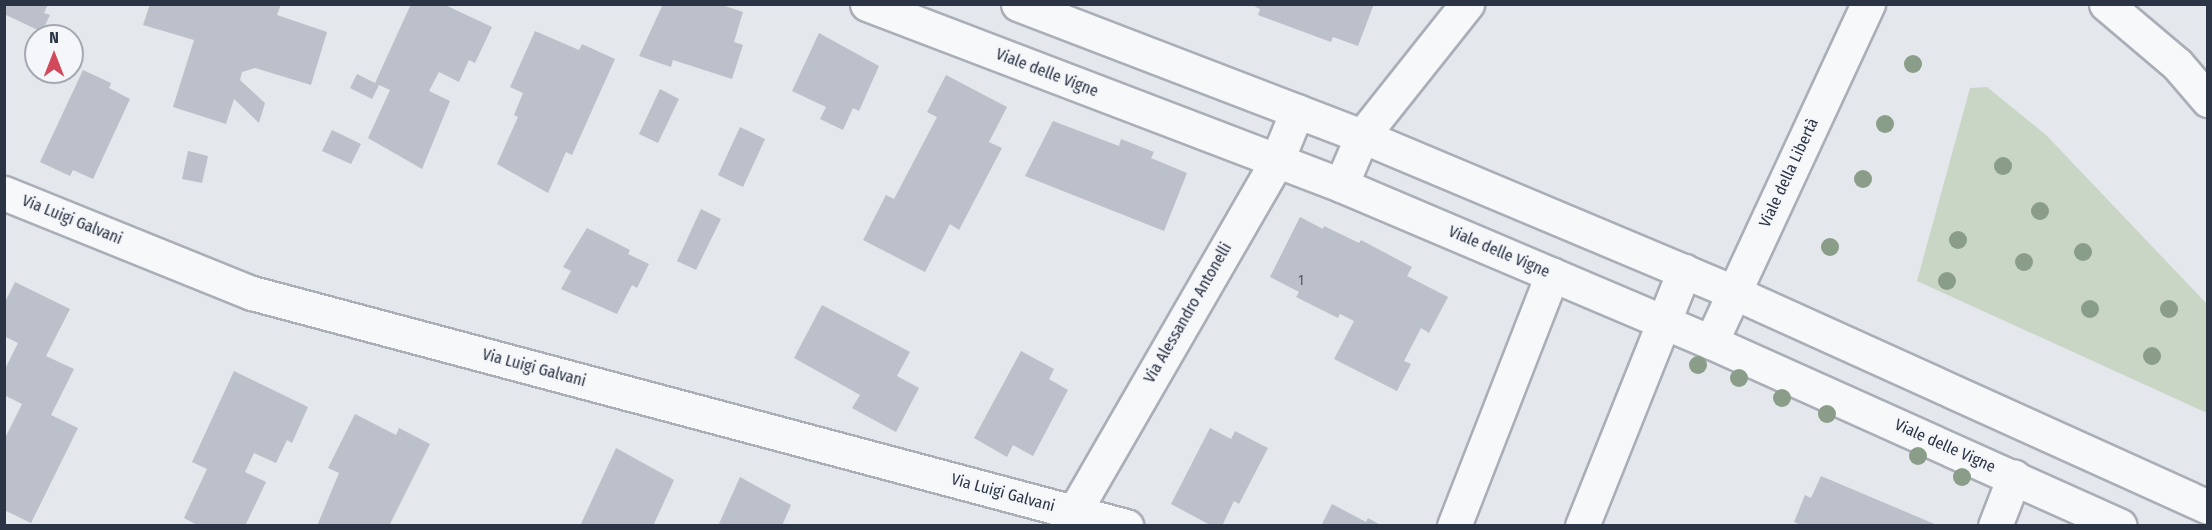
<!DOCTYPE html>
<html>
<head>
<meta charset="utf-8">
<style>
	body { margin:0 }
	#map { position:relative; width:2212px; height:530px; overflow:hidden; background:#e4e7ec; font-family:"Fira Sans Condensed",sans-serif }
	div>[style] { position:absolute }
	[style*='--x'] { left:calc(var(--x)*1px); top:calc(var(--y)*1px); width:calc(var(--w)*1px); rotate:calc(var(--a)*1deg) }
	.green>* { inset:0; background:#c9d6c5 }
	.building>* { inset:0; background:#bbc0ca }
	.roads { filter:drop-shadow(2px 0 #a9aeb7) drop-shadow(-2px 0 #a9aeb7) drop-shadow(0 2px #a9aeb7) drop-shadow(0 -2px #a9aeb7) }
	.minor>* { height:33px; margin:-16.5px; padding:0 16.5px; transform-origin:16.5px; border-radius:16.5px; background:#f7f8fa }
	.trees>* { width:18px; height:18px; margin:-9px; border-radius:50%; background:#899d89 }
	span { translate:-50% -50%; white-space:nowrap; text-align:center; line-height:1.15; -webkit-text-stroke:4.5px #f4f6f9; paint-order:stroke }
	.number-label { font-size:14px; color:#4f5766 }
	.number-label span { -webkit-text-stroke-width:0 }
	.street-label { font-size:16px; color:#2b3445 }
	.frame { position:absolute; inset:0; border:6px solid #2b3445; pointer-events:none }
	.north { position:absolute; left:24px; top:24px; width:60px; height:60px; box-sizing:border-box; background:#f4f6f9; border:2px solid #a4a8b1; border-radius:50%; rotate:0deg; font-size:16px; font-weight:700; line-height:24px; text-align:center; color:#2b3445 }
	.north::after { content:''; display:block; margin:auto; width:21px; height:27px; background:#d1495b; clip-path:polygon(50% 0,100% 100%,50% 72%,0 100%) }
</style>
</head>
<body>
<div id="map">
	<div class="green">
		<div style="clip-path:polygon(1987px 87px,2046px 135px,2207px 304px,2207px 413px,1917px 281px,1970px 88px)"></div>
	</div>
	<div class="building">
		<div style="clip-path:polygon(4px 4px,48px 4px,44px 13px,50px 15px,42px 32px,4px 14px)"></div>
		<div style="clip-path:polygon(150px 4px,281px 4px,277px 15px,327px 32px,311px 85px,255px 68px,242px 72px,240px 80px,265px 103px,259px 123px,234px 99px,226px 124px,173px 107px,194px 40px,143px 25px)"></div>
		<div style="clip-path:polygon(411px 4px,443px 4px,492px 27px,475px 63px,469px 60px,459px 82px,439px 72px,429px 91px,450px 101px,422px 169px,368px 138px,390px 90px,379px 85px,372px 99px,350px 88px,357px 74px,375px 83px)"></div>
		<div style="clip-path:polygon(663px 4px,719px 4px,743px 12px,734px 42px,743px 45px,732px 79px,673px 60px,671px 67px,639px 56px)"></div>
		<div style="clip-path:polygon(1250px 4px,1374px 4px,1358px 46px,1333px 37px,1331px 42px,1258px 15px,1260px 9px)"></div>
		<div style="clip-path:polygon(535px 31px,579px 50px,582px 44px,615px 59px,572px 155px,566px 152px,548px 193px,497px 164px,518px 117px,514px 115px,523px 93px,510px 87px)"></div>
		<div style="clip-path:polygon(819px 33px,879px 66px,859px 111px,853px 108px,843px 130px,820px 119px,826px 107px,792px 91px)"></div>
		<div style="clip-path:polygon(83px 70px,111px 83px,109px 88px,130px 99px,93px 179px,73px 170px,70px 176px,40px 162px)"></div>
		<div style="clip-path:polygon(946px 75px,1007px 107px,989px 142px,1002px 148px,959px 230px,950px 224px,925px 272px,863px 240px,886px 195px,894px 199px,937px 117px,927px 112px)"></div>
		<div style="clip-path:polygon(660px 89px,679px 99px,658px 143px,639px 134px)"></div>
		<div style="clip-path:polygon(1053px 121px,1119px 146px,1121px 139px,1154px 152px,1151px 158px,1187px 173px,1164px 231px,1025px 176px)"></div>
		<div style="clip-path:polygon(740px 127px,765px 139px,743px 187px,718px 175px)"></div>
		<div style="clip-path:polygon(332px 130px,361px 144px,351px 164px,322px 151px)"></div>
		<div style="clip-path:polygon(188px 151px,208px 156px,202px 183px,182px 179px)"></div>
		<div style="clip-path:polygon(701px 209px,721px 219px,696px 270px,677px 261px)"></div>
		<div style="clip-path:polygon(1300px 217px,1323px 229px,1324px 226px,1359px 243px,1361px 240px,1412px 267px,1407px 276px,1448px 297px,1429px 333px,1421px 328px,1404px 361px,1411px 364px,1397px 391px,1334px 359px,1354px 321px,1340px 314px,1338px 318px,1296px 297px,1299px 292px,1270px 277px)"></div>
		<div style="clip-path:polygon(587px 228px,630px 250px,628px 254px,649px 264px,637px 288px,632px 285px,617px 314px,561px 289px,571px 271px,563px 267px)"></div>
		<div style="clip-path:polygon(15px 282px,70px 309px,46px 356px,74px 369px,51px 415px,78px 428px,31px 523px,4px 510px,4px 440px,22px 404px,4px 395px,4px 371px,18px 343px,4px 336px,4px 304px)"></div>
		<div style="clip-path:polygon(822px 305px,910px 352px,897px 376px,919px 388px,896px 432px,852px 408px,860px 395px,794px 358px)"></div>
		<div style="clip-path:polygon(1021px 351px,1054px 369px,1049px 379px,1068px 390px,1033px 456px,1013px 445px,1007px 457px,974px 438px)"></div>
		<div style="clip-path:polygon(234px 371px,308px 407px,292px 443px,287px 440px,276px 463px,254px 453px,245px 472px,266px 482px,245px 526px,199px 526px,184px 518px,207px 469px,192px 462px)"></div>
		<div style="clip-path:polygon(355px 414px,396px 435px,399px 428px,430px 444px,389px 526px,317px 526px,339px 473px,328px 468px)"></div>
		<div style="clip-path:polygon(1210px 428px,1231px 439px,1235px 431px,1268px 448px,1239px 504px,1234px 501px,1222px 526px,1212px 526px,1171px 504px)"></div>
		<div style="clip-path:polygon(616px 448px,674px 480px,653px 526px,580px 526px)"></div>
		<div style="clip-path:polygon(1821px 476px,1937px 525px,1937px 526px,1803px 526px,1794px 522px,1805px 495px,1811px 498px)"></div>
		<div style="clip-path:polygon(740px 477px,791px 505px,782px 526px,718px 526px)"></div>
		<div style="clip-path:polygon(1332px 504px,1366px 522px,1368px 518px,1382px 526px,1321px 526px)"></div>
	</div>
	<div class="roads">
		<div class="minor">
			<div style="--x:867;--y:4;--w:507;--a:20.9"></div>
			<div style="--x:1341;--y:185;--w:402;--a:23"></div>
			<div style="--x:1711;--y:342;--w:448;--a:24.2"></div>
			<div style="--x:1018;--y:4;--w:368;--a:21"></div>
			<div style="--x:1362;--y:136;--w:402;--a:22.8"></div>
			<div style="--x:1733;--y:292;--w:521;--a:24.35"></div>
			<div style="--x:2106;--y:4;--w:93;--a:40.2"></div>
			<div style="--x:2177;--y:64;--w:48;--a:49.3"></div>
			<div style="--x:1341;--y:185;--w:53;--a:-66.8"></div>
			<div style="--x:1362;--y:136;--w:169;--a:-51.5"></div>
			<div style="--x:4;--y:193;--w:267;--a:22"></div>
			<div style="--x:252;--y:293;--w:905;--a:14.93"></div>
			<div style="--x:1711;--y:342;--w:373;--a:-65.1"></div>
			<div style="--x:1066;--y:526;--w:422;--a:-60"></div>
			<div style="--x:1277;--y:160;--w:53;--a:-67.8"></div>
			<div style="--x:1454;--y:526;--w:270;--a:-68.7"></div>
			<div style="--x:1582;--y:526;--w:275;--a:-68.2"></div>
			<div style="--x:1995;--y:526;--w:53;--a:-68.8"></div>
		</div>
	</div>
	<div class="trees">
		<div style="left:1913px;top:64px"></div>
		<div style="left:1885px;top:124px"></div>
		<div style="left:2003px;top:166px"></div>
		<div style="left:1863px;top:179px"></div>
		<div style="left:2040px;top:211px"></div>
		<div style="left:1958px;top:240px"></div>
		<div style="left:1830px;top:247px"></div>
		<div style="left:2083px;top:252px"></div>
		<div style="left:2024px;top:262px"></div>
		<div style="left:1947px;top:281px"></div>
		<div style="left:2090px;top:309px"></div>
		<div style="left:2169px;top:309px"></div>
		<div style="left:2152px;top:356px"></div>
		<div style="left:1698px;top:365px"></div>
		<div style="left:1739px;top:378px"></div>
		<div style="left:1782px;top:398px"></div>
		<div style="left:1827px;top:414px"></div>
		<div style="left:1918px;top:456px"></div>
		<div style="left:1962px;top:477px"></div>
	</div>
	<div class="number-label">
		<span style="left:1301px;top:281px">1</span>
	</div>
	<div class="street-label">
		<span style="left:1047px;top:73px;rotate:21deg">Viale delle Vigne</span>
		<span style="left:1789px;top:173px;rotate:-65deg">Viale della Libertà</span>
		<span style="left:72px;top:220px;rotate:22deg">Via Luigi Galvani</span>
		<span style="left:1499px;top:252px;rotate:23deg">Viale delle Vigne</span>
		<span style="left:1188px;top:313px;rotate:-60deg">Via Alessandro Antonelli</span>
		<span style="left:534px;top:368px;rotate:15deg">Via Luigi Galvani</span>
		<span style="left:1945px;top:446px;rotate:24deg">Viale delle Vigne</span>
		<span style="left:1003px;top:493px;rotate:15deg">Via Luigi Galvani</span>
	</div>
	<div class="frame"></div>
	<div class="north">N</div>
</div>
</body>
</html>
